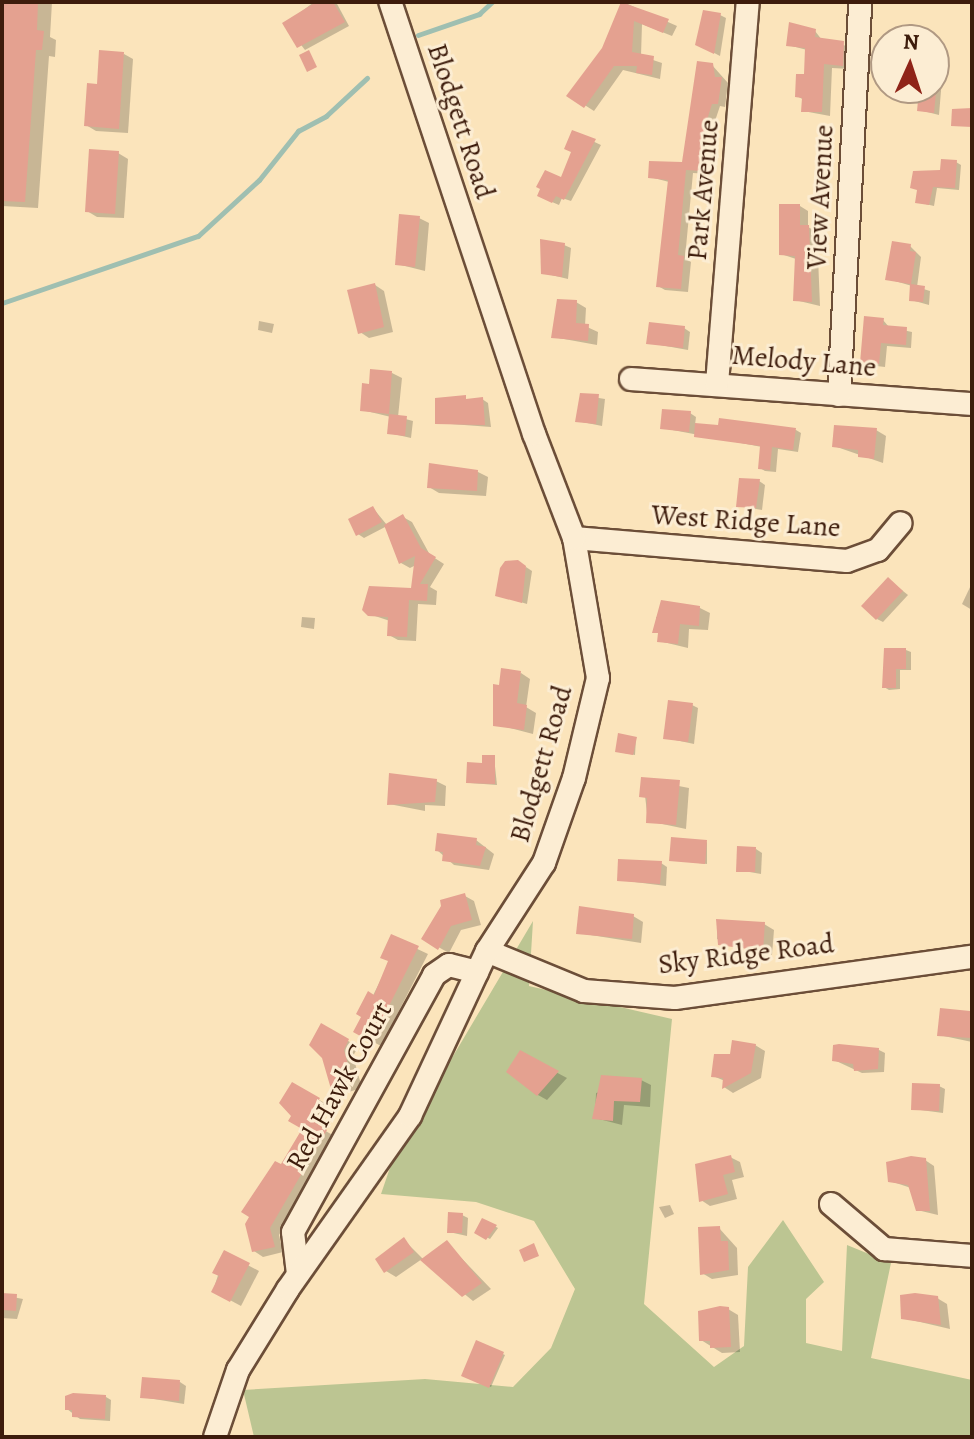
<!DOCTYPE html>
<html>
<head>
<meta charset="utf-8">
<style>
	body { margin:0 }
	#map { position:relative; width:974px; height:1439px; overflow:hidden; background:#fbe4bb; font-family:Alegreya,serif }
	div>[style] { position:absolute }
	[style*='--x'] { left:calc(var(--x)*1px); top:calc(var(--y)*1px); width:calc(var(--w)*1px); rotate:calc(var(--a)*1deg) }
	.green>* { inset:0; background:#bcc592 }
	.shadow>* { inset:0; background:#0003 }
	.stream>* { height:5px; margin:-2.5px; padding:0 2.5px; transform-origin:2.5px; border-radius:2.5px; background:#9fbfb1 }
	.building>* { inset:0; background:#e4a190 }
	.roads { filter:drop-shadow(2px 0 #6c4e38) drop-shadow(-2px 0 #6c4e38) drop-shadow(0 2px #6c4e38) drop-shadow(0 -2px #6c4e38) }
	.minor>* { height:22px; margin:-11px; padding:0 11px; transform-origin:11px; border-radius:11px; background:#fcedd3 }
	span { translate:-50% -50%; white-space:nowrap; text-align:center; line-height:1.15; -webkit-text-stroke:6px #fcedd3; paint-order:stroke }
	.street-label { font-size:28px; color:#3d1c0c }
	.frame { position:absolute; inset:0; border:4px solid #3d1c0c; pointer-events:none }
	.north { position:absolute; left:870px; top:24px; width:80px; height:80px; box-sizing:border-box; background:#fcedd3; border:2px solid #b09983; border-radius:50%; rotate:3deg; font-size:22px; font-weight:700; line-height:32px; text-align:center; color:#3d1c0c }
	.north::after { content:''; display:block; margin:auto; width:28px; height:36px; background:#8f2418; clip-path:polygon(50% 0,100% 100%,50% 72%,0 100%) }
</style>
</head>
<body>
<div id="map">
	<div class="green">
		<div style="clip-path:polygon(533px 921px,529px 986px,672px 1019px,644px 1304px,714px 1367px,744px 1346px,748px 1267px,783px 1220px,824px 1282px,806px 1299px,806px 1343px,842px 1351px,847px 1245px,891px 1263px,871px 1358px,972px 1380px,972px 1437px,254px 1437px,243px 1390px,425px 1379px,513px 1387px,551px 1348px,575px 1289px,534px 1221px,476px 1202px,381px 1194px,394px 1156px)"></div>
	</div>
	<div class="shadow">
		<div style="clip-path:polygon(2px 2px,52px 2px,50px 37px,56px 40px,55px 57px,49px 56px,38px 208px,2px 206px)"></div>
		<div style="clip-path:polygon(314px 2px,336px 2px,349px 26px,305px 50px,285px 24px)"></div>
		<div style="clip-path:polygon(623px 2px,677px 26px,672px 36px,642px 24px,641px 56px,662px 63px,660px 79px,623px 70px,594px 111px,569px 95px,603px 49px)"></div>
		<div style="clip-path:polygon(720px 15px,726px 18px,720px 56px,697px 44px)"></div>
		<div style="clip-path:polygon(815px 31px,822px 40px,851px 47px,850px 69px,832px 68px,830px 116px,803px 111px,804px 100px,797px 96px,806px 76px,807px 50px,788px 45px)"></div>
		<div style="clip-path:polygon(934px 51px,944px 55px,939px 115px,919px 110px,921px 88px,934px 88px)"></div>
		<div style="clip-path:polygon(124px 54px,133px 59px,128px 133px,96px 131px,86px 125px,99px 86px)"></div>
		<div style="clip-path:polygon(712px 65px,728px 83px,725px 107px,720px 106px,713px 127px,708px 174px,693px 173px,685px 258px,691px 262px,688px 292px,665px 290px,658px 286px,669px 182px,650px 177px,683px 164px)"></div>
		<div style="clip-path:polygon(573px 132px,601px 145px,571px 201px,562px 198px,559px 205px,545px 199px,562px 180px,573px 152px)"></div>
		<div style="clip-path:polygon(118px 153px,128px 159px,124px 218px,97px 217px,87px 211px)"></div>
		<div style="clip-path:polygon(956px 162px,961px 165px,959px 190px,937px 188px,934px 206px,917px 202px,919px 190px)"></div>
		<div style="clip-path:polygon(800px 206px,808px 211px,808px 227px,817px 232px,820px 306px,795px 300px,796px 259px,781px 254px)"></div>
		<div style="clip-path:polygon(419px 218px,429px 223px,425px 271px,397px 264px)"></div>
		<div style="clip-path:polygon(564px 245px,571px 248px,568px 279px,543px 273px)"></div>
		<div style="clip-path:polygon(910px 246px,921px 257px,917px 287px,930px 291px,929px 305px,911px 300px,912px 286px,888px 279px)"></div>
		<div style="clip-path:polygon(375px 285px,384px 291px,393px 332px,369px 338px,360px 332px)"></div>
		<div style="clip-path:polygon(576px 302px,586px 308px,585px 326px,598px 332px,597px 345px,553px 337px)"></div>
		<div style="clip-path:polygon(883px 320px,889px 327px,912px 332px,911px 348px,887px 346px,885px 367px,868px 365px,862px 362px)"></div>
		<div style="clip-path:polygon(259px 321px,274px 324px,272px 333px,258px 330px)"></div>
		<div style="clip-path:polygon(684px 328px,690px 332px,688px 350px,649px 343px)"></div>
		<div style="clip-path:polygon(392px 373px,402px 378px,398px 417px,413px 421px,411px 438px,389px 433px,391px 417px,362px 410px,371px 386px)"></div>
		<div style="clip-path:polygon(581px 395px,605px 399px,602px 426px,577px 421px)"></div>
		<div style="clip-path:polygon(482px 399px,488px 403px,491px 427px,437px 423px)"></div>
		<div style="clip-path:polygon(690px 413px,696px 417px,695px 425px,796px 430px,801px 433px,798px 452px,778px 449px,776px 472px,765px 471px,760px 468px,762px 447px,662px 428px)"></div>
		<div style="clip-path:polygon(876px 430px,886px 436px,883px 463px,834px 446px)"></div>
		<div style="clip-path:polygon(478px 472px,488px 477px,486px 496px,439px 493px,429px 487px)"></div>
		<div style="clip-path:polygon(759px 481px,765px 485px,762px 510px,739px 506px)"></div>
		<div style="clip-path:polygon(373px 508px,387px 525px,403px 517px,412px 522px,430px 555px,444px 564px,430px 587px,437px 591px,436px 605px,418px 604px,416px 641px,398px 640px,389px 635px,390px 621px,369px 614px,413px 590px,416px 565px,410px 568px,401px 563px,387px 526px,364px 538px,358px 534px)"></div>
		<div style="clip-path:polygon(526px 567px,532px 571px,527px 604px,497px 595px)"></div>
		<div style="clip-path:polygon(888px 579px,908px 595px,883px 622px,877px 619px)"></div>
		<div style="clip-path:polygon(972px 583px,972px 610px,962px 604px)"></div>
		<div style="clip-path:polygon(700px 608px,710px 613px,708px 630px,689px 629px,688px 648px,659px 641px,656px 617px)"></div>
		<div style="clip-path:polygon(302px 617px,315px 618px,314px 629px,301px 627px)"></div>
		<div style="clip-path:polygon(906px 650px,911px 652px,911px 670px,900px 670px,900px 689px,889px 690px,884px 687px)"></div>
		<div style="clip-path:polygon(521px 673px,530px 679px,526px 707px,536px 713px,533px 734px,495px 724px,500px 687px)"></div>
		<div style="clip-path:polygon(692px 705px,698px 708px,694px 744px,666px 738px)"></div>
		<div style="clip-path:polygon(636px 739px,635px 755px,619px 752px)"></div>
		<div style="clip-path:polygon(494px 757px,497px 785px,470px 783px,484px 765px)"></div>
		<div style="clip-path:polygon(643px 779px,689px 788px,686px 829px,648px 821px)"></div>
		<div style="clip-path:polygon(436px 781px,446px 786px,445px 806px,425px 805px,425px 811px,389px 804px)"></div>
		<div style="clip-path:polygon(476px 840px,494px 854px,489px 870px,454px 865px,437px 850px)"></div>
		<div style="clip-path:polygon(707px 842px,707px 864px,672px 860px)"></div>
		<div style="clip-path:polygon(756px 849px,762px 853px,761px 874px,738px 870px)"></div>
		<div style="clip-path:polygon(661px 863px,667px 867px,666px 886px,619px 880px)"></div>
		<div style="clip-path:polygon(465px 896px,474px 901px,481px 925px,461px 930px,449px 953px,424px 939px)"></div>
		<div style="clip-path:polygon(633px 916px,643px 922px,641px 943px,578px 933px)"></div>
		<div style="clip-path:polygon(718px 921px,764px 924px,774px 930px,772px 955px,717px 939px)"></div>
		<div style="clip-path:polygon(392px 937px,428px 954px,381px 1046px,355px 1032px,390px 961px)"></div>
		<div style="clip-path:polygon(941px 1010px,972px 1017px,972px 1042px,939px 1035px)"></div>
		<div style="clip-path:polygon(322px 1025px,358px 1047px,353px 1056px,362px 1088px,342px 1094px,333px 1088px)"></div>
		<div style="clip-path:polygon(755px 1045px,765px 1051px,761px 1078px,733px 1093px,724px 1087px,725px 1081px,713px 1076px,732px 1056px)"></div>
		<div style="clip-path:polygon(879px 1050px,885px 1053px,884px 1072px,862px 1073px,834px 1060px)"></div>
		<div style="clip-path:polygon(520px 1053px,567px 1078px,547px 1100px,538px 1095px)"></div>
		<div style="clip-path:polygon(641px 1080px,651px 1085px,650px 1107px,624px 1105px,622px 1125px,595px 1118px,596px 1093px)"></div>
		<div style="clip-path:polygon(292px 1084px,328px 1105px,317px 1126px,336px 1137px,279px 1235px,283px 1252px,263px 1257px,254px 1251px,282px 1167px,305px 1129px)"></div>
		<div style="clip-path:polygon(939px 1086px,945px 1089px,943px 1113px,913px 1109px)"></div>
		<div style="clip-path:polygon(730px 1157px,740px 1162px,744px 1177px,732px 1180px,737px 1199px,710px 1206px,701px 1200px)"></div>
		<div style="clip-path:polygon(925px 1160px,934px 1166px,938px 1215px,917px 1210px,911px 1188px,890px 1181px)"></div>
		<div style="clip-path:polygon(670px 1205px,674px 1214px,665px 1218px,659px 1207px)"></div>
		<div style="clip-path:polygon(462px 1215px,468px 1218px,467px 1236px,449px 1232px)"></div>
		<div style="clip-path:polygon(483px 1220px,498px 1228px,490px 1239px,477px 1232px)"></div>
		<div style="clip-path:polygon(719px 1228px,737px 1248px,738px 1275px,712px 1279px,702px 1273px)"></div>
		<div style="clip-path:polygon(404px 1240px,424px 1260px,447px 1243px,491px 1289px,473px 1301px,422px 1259px,396px 1277px,386px 1271px)"></div>
		<div style="clip-path:polygon(225px 1253px,259px 1271px,241px 1306px,213px 1291px)"></div>
		<div style="clip-path:polygon(2px 1295px,23px 1299px,17px 1319px,2px 1318px)"></div>
		<div style="clip-path:polygon(937px 1298px,947px 1304px,950px 1329px,903px 1318px)"></div>
		<div style="clip-path:polygon(728px 1309px,738px 1315px,740px 1352px,722px 1353px,701px 1340px)"></div>
		<div style="clip-path:polygon(477px 1343px,505px 1355px,491px 1387px,464px 1376px)"></div>
		<div style="clip-path:polygon(180px 1382px,186px 1386px,184px 1404px,142px 1397px)"></div>
		<div style="clip-path:polygon(106px 1397px,111px 1400px,110px 1421px,80px 1419px,67px 1409px)"></div>
	</div>
	<div class="stream">
		<div style="--x:418;--y:35;--w:65;--a:-19"></div>
		<div style="--x:479;--y:14;--w:18;--a:-43"></div>
		<div style="--x:2;--y:303;--w:207;--a:-18.9"></div>
		<div style="--x:198;--y:236;--w:83;--a:-42.6"></div>
		<div style="--x:259;--y:180;--w:63;--a:-51.5"></div>
		<div style="--x:298;--y:131;--w:32;--a:-28"></div>
		<div style="--x:326;--y:116;--w:56;--a:-42.8"></div>
	</div>
	<div class="building">
		<div style="clip-path:polygon(2px 2px,38px 2px,37px 30px,44px 31px,42px 50px,36px 50px,25px 202px,2px 201px)"></div>
		<div style="clip-path:polygon(316px 2px,333px 2px,345px 22px,297px 48px,282px 23px)"></div>
		<div style="clip-path:polygon(621px 2px,669px 19px,663px 33px,634px 21px,632px 52px,654px 56px,652px 75px,636px 73px,637px 66px,614px 66px,584px 108px,566px 96px,602px 48px)"></div>
		<div style="clip-path:polygon(703px 10px,721px 13px,714px 54px,695px 45px)"></div>
		<div style="clip-path:polygon(789px 22px,816px 29px,815px 37px,844px 41px,843px 66px,824px 64px,822px 112px,801px 112px,802px 98px,795px 97px,796px 74px,804px 74px,805px 48px,786px 46px)"></div>
		<div style="clip-path:polygon(99px 50px,124px 52px,119px 129px,84px 126px,87px 83px,97px 84px)"></div>
		<div style="clip-path:polygon(309px 50px,317px 67px,307px 72px,299px 55px)"></div>
		<div style="clip-path:polygon(697px 61px,713px 63px,715px 77px,722px 77px,718px 104px,712px 104px,706px 123px,702px 171px,686px 170px,678px 255px,684px 256px,681px 289px,656px 287px,668px 180px,648px 178px,649px 161px,682px 162px)"></div>
		<div style="clip-path:polygon(919px 90px,936px 92px,934px 113px,917px 111px)"></div>
		<div style="clip-path:polygon(972px 108px,972px 127px,951px 126px,952px 109px)"></div>
		<div style="clip-path:polygon(572px 130px,596px 139px,564px 200px,556px 196px,552px 203px,537px 196px,540px 189px,536px 187px,545px 170px,561px 177px,571px 152px,564px 149px)"></div>
		<div style="clip-path:polygon(89px 149px,119px 151px,115px 214px,85px 212px)"></div>
		<div style="clip-path:polygon(941px 159px,957px 160px,955px 188px,933px 187px,929px 205px,915px 203px,917px 190px,910px 188px,913px 171px,940px 170px)"></div>
		<div style="clip-path:polygon(779px 204px,800px 204px,800px 225px,809px 225px,812px 302px,793px 301px,795px 256px,779px 255px)"></div>
		<div style="clip-path:polygon(399px 214px,420px 216px,415px 267px,395px 265px)"></div>
		<div style="clip-path:polygon(540px 239px,565px 243px,562px 277px,541px 274px)"></div>
		<div style="clip-path:polygon(892px 241px,911px 244px,910px 251px,916px 252px,911px 284px,925px 286px,923px 302px,909px 301px,910px 284px,885px 280px)"></div>
		<div style="clip-path:polygon(375px 283px,384px 327px,358px 334px,347px 290px)"></div>
		<div style="clip-path:polygon(557px 299px,577px 300px,576px 323px,589px 324px,588px 341px,551px 338px)"></div>
		<div style="clip-path:polygon(864px 316px,884px 318px,883px 325px,907px 327px,906px 345px,881px 343px,879px 364px,860px 363px)"></div>
		<div style="clip-path:polygon(649px 322px,685px 326px,683px 348px,646px 344px)"></div>
		<div style="clip-path:polygon(370px 369px,392px 371px,389px 414px,360px 411px,362px 383px,369px 384px)"></div>
		<div style="clip-path:polygon(580px 393px,599px 394px,596px 424px,575px 422px)"></div>
		<div style="clip-path:polygon(466px 395px,466px 399px,483px 397px,485px 425px,435px 424px,435px 398px)"></div>
		<div style="clip-path:polygon(662px 409px,691px 411px,689px 432px,660px 429px)"></div>
		<div style="clip-path:polygon(389px 414px,407px 416px,405px 436px,387px 434px)"></div>
		<div style="clip-path:polygon(719px 418px,796px 428px,793px 450px,772px 447px,770px 470px,758px 469px,760px 446px,694px 437px,695px 423px,718px 425px)"></div>
		<div style="clip-path:polygon(834px 425px,877px 428px,874px 459px,858px 457px,858px 450px,832px 447px)"></div>
		<div style="clip-path:polygon(429px 463px,478px 470px,477px 491px,427px 488px)"></div>
		<div style="clip-path:polygon(739px 478px,760px 479px,756px 508px,736px 507px)"></div>
		<div style="clip-path:polygon(373px 506px,382px 522px,356px 536px,348px 519px)"></div>
		<div style="clip-path:polygon(403px 514px,421px 548px,436px 557px,420px 584px,428px 584px,427px 601px,409px 600px,407px 637px,387px 636px,388px 617px,368px 616px,362px 610px,369px 586px,411px 588px,415px 556px,399px 564px,384px 525px)"></div>
		<div style="clip-path:polygon(518px 560px,526px 566px,522px 603px,495px 596px,500px 568px,505px 561px)"></div>
		<div style="clip-path:polygon(888px 577px,903px 591px,876px 620px,861px 606px)"></div>
		<div style="clip-path:polygon(661px 600px,700px 606px,699px 626px,680px 624px,678px 644px,657px 642px,658px 633px,652px 633px)"></div>
		<div style="clip-path:polygon(884px 648px,906px 648px,906px 669px,896px 669px,896px 688px,882px 688px)"></div>
		<div style="clip-path:polygon(501px 668px,521px 671px,517px 703px,527px 705px,524px 730px,493px 726px,493px 684px,499px 685px)"></div>
		<div style="clip-path:polygon(668px 700px,693px 703px,688px 742px,663px 739px)"></div>
		<div style="clip-path:polygon(618px 733px,637px 737px,633px 755px,615px 752px)"></div>
		<div style="clip-path:polygon(482px 755px,495px 755px,495px 784px,466px 783px,467px 762px,482px 763px)"></div>
		<div style="clip-path:polygon(389px 773px,437px 779px,435px 802px,387px 805px)"></div>
		<div style="clip-path:polygon(641px 777px,680px 780px,676px 825px,646px 823px,647px 798px,639px 797px)"></div>
		<div style="clip-path:polygon(437px 833px,477px 838px,476px 845px,486px 847px,480px 866px,442px 861px,443px 852px,435px 851px)"></div>
		<div style="clip-path:polygon(671px 837px,707px 840px,705px 864px,669px 861px)"></div>
		<div style="clip-path:polygon(737px 846px,756px 847px,755px 872px,736px 872px)"></div>
		<div style="clip-path:polygon(618px 859px,662px 861px,660px 884px,617px 881px)"></div>
		<div style="clip-path:polygon(465px 893px,472px 920px,451px 926px,438px 950px,421px 939px,441px 906px,440px 900px)"></div>
		<div style="clip-path:polygon(579px 906px,634px 914px,632px 939px,576px 934px)"></div>
		<div style="clip-path:polygon(716px 919px,765px 922px,763px 951px,718px 945px)"></div>
		<div style="clip-path:polygon(391px 934px,419px 946px,371px 1042px,353px 1032px,361px 1017px,356px 1014px,368px 991px,374px 995px,388px 961px,380px 958px)"></div>
		<div style="clip-path:polygon(940px 1008px,970px 1011px,972px 1038px,937px 1036px)"></div>
		<div style="clip-path:polygon(321px 1023px,349px 1039px,344px 1050px,353px 1083px,331px 1089px,322px 1058px,309px 1045px)"></div>
		<div style="clip-path:polygon(732px 1040px,756px 1044px,751px 1073px,722px 1089px,723px 1078px,711px 1077px,714px 1054px,730px 1054px)"></div>
		<div style="clip-path:polygon(839px 1044px,879px 1048px,878px 1069px,854px 1071px,853px 1064px,832px 1061px,833px 1045px)"></div>
		<div style="clip-path:polygon(520px 1050px,559px 1071px,537px 1096px,506px 1072px)"></div>
		<div style="clip-path:polygon(601px 1075px,642px 1078px,640px 1102px,614px 1101px,613px 1121px,592px 1119px)"></div>
		<div style="clip-path:polygon(292px 1082px,320px 1098px,308px 1118px,327px 1130px,270px 1228px,275px 1247px,252px 1252px,245px 1224px,249px 1217px,241px 1212px,275px 1161px,281px 1164px,302px 1129px,288px 1121px,291px 1116px,279px 1103px)"></div>
		<div style="clip-path:polygon(912px 1083px,940px 1084px,939px 1111px,911px 1110px)"></div>
		<div style="clip-path:polygon(731px 1155px,735px 1172px,723px 1175px,728px 1194px,699px 1202px,695px 1164px)"></div>
		<div style="clip-path:polygon(911px 1156px,926px 1158px,930px 1211px,916px 1211px,908px 1185px,888px 1182px,886px 1162px)"></div>
		<div style="clip-path:polygon(448px 1212px,463px 1213px,462px 1233px,447px 1233px)"></div>
		<div style="clip-path:polygon(482px 1218px,497px 1225px,486px 1240px,474px 1233px)"></div>
		<div style="clip-path:polygon(720px 1226px,721px 1241px,728px 1241px,729px 1270px,700px 1275px,698px 1227px)"></div>
		<div style="clip-path:polygon(404px 1237px,414px 1252px,384px 1273px,375px 1259px)"></div>
		<div style="clip-path:polygon(447px 1240px,482px 1283px,462px 1297px,420px 1260px)"></div>
		<div style="clip-path:polygon(534px 1243px,539px 1256px,524px 1262px,519px 1250px)"></div>
		<div style="clip-path:polygon(224px 1250px,250px 1263px,230px 1302px,211px 1292px,219px 1276px,212px 1273px)"></div>
		<div style="clip-path:polygon(2px 1293px,17px 1294px,16px 1311px,2px 1310px)"></div>
		<div style="clip-path:polygon(915px 1293px,938px 1296px,941px 1325px,901px 1319px,900px 1295px)"></div>
		<div style="clip-path:polygon(720px 1306px,729px 1307px,731px 1347px,710px 1348px,710px 1341px,699px 1341px,698px 1311px)"></div>
		<div style="clip-path:polygon(476px 1340px,504px 1352px,489px 1388px,461px 1376px)"></div>
		<div style="clip-path:polygon(142px 1377px,180px 1380px,179px 1401px,140px 1398px)"></div>
		<div style="clip-path:polygon(73px 1393px,106px 1395px,105px 1419px,72px 1417px,72px 1410px,65px 1410px,65px 1396px)"></div>
	</div>
	<div class="roads">
		<div class="minor">
			<div style="--x:631;--y:379;--w:342;--a:4.2"></div>
			<div style="--x:717;--y:384;--w:383;--a:-85.4"></div>
			<div style="--x:839;--y:395;--w:394;--a:-86.9"></div>
			<div style="--x:574;--y:538;--w:274;--a:4.8"></div>
			<div style="--x:847;--y:561;--w:33;--a:-20"></div>
			<div style="--x:878;--y:550;--w:35;--a:-50"></div>
			<div style="--x:487;--y:951;--w:105;--a:22.4"></div>
			<div style="--x:584;--y:991;--w:91;--a:4.4"></div>
			<div style="--x:675;--y:998;--w:300;--a:-7.9"></div>
			<div style="--x:831;--y:1204;--w:70;--a:40.3"></div>
			<div style="--x:884;--y:1249;--w:88;--a:4.5"></div>
			<div style="--x:298;--y:1274;--w:42;--a:-96.8"></div>
			<div style="--x:293;--y:1232;--w:293;--a:-61.2"></div>
			<div style="--x:434;--y:975;--w:18;--a:-34"></div>
			<div style="--x:449;--y:965;--w:29;--a:14"></div>
			<div style="--x:215;--y:1437;--w:71;--a:-71.1"></div>
			<div style="--x:238;--y:1370;--w:95;--a:-58.3"></div>
			<div style="--x:288;--y:1289;--w:212;--a:-54.8"></div>
			<div style="--x:410;--y:1116;--w:182;--a:-65"></div>
			<div style="--x:487;--y:951;--w:105;--a:-57.1"></div>
			<div style="--x:544;--y:863;--w:90;--a:-70.6"></div>
			<div style="--x:574;--y:778;--w:103;--a:-76.5"></div>
			<div style="--x:598;--y:678;--w:142;--a:-99.7"></div>
			<div style="--x:574;--y:538;--w:111;--a:-111"></div>
			<div style="--x:534;--y:434;--w:455;--a:-108.4"></div>
		</div>
	</div>
	<div class="street-label">
		<span style="left:461px;top:121px;rotate:72deg">Blodgett Road</span>
		<span style="left:703px;top:190px;rotate:-85deg">Park Avenue</span>
		<span style="left:820px;top:197px;rotate:-87deg">View Avenue</span>
		<span style="left:804px;top:361px;rotate:5deg">Melody Lane</span>
		<span style="left:746px;top:521px;rotate:4deg">West Ridge Lane</span>
		<span style="left:541px;top:764px;rotate:-74deg">Blodgett Road</span>
		<span style="left:746px;top:954px;rotate:-7deg">Sky Ridge Road</span>
		<span style="left:339px;top:1086px;rotate:-61deg">Red Hawk Court</span>
	</div>
	<div class="frame"></div>
	<div class="north">N</div>
</div>
</body>
</html>
